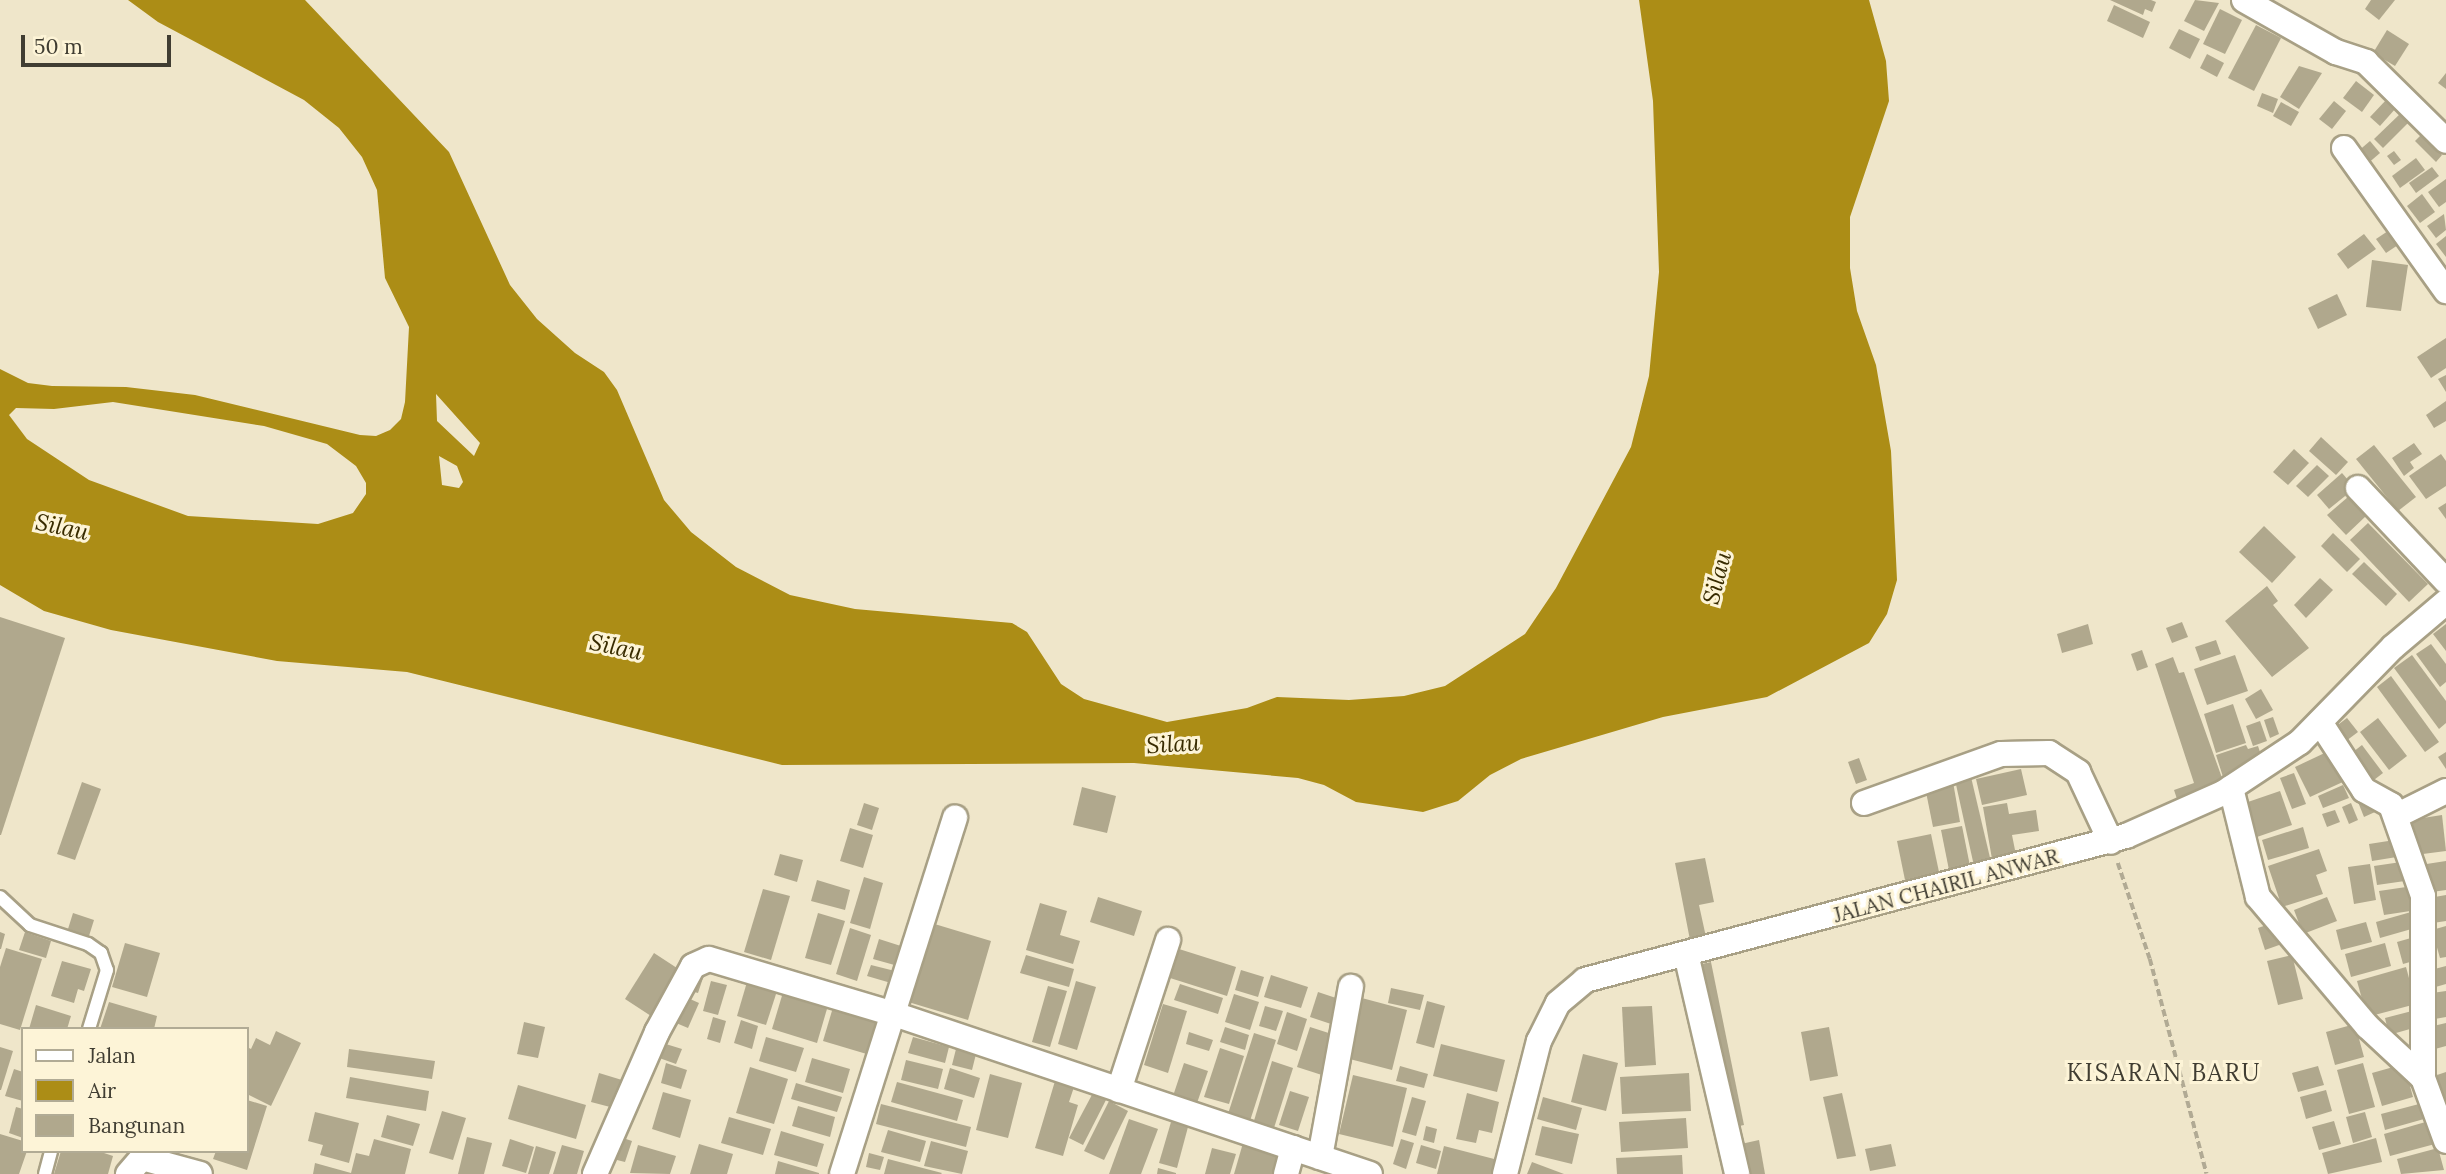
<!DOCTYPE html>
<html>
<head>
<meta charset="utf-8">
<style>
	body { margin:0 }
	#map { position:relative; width:2446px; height:1174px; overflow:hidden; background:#efe6ca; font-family:Lora,serif }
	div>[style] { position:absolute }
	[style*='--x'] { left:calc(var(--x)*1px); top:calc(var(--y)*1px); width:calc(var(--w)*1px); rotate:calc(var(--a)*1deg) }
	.water>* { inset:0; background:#ac8d16 }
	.building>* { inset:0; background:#b0a88d }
	.path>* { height:3.5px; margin-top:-1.75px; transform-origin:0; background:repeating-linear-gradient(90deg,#b1aa94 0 7px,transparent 0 10.5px) }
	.roads { filter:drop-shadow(2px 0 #a8a085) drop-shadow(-2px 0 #a8a085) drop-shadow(0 2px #a8a085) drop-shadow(0 -2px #a8a085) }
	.service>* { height:12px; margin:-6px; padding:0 6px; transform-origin:6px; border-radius:6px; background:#fff }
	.minor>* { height:24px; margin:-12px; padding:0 12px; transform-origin:12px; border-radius:12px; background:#fff }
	span { translate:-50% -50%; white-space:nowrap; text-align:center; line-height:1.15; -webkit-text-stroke:6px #fdf4d7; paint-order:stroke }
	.street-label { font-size:21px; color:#403d32 }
	.water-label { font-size:23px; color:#382b00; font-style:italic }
	.quarter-label { font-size:24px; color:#403d32; letter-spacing:2px }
	.legend { position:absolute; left:21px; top:1027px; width:228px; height:126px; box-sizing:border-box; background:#fdf4d7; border:2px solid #b1ab95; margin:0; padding:9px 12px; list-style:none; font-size:21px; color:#403d32 }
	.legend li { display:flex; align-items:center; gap:14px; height:35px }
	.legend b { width:35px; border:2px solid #b1ab95 }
	.scale { position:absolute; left:21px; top:35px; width:150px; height:32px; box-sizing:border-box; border:4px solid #403d32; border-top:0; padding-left:9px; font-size:21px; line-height:24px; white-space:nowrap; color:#403d32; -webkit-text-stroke:5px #fdf4d7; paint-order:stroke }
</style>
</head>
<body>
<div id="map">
	<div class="water">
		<div style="clip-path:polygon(evenodd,128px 0,305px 0,449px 152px,510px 285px,537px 319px,575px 353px,604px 372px,617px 390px,664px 500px,691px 532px,736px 567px,790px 595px,855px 609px,1012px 623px,1027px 632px,1061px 684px,1084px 699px,1167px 722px,1247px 708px,1277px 697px,1349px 700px,1404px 696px,1445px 686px,1525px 634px,1556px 588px,1631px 447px,1649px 376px,1659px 272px,1653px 101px,1639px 0,1869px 0,1886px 61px,1889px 101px,1850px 217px,1850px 268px,1857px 311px,1876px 365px,1891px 451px,1897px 580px,1887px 614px,1869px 643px,1767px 697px,1663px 717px,1521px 759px,1490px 775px,1458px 801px,1423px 812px,1356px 802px,1324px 785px,1298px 778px,1134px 763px,782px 765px,407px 672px,277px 661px,111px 630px,44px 611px,0 585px,0 369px,28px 383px,52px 386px,126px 387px,195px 395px,360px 435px,376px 436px,390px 430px,401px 419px,405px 402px,409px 327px,385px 278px,377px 190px,362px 157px,339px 128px,304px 100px,158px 22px,128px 0,436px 394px,480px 443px,474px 456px,437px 421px,436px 394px,128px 0,113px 402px,264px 426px,327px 444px,356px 466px,366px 483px,366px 494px,353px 513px,318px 524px,188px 516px,89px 480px,27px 439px,9px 415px,16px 408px,54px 409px,113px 402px,128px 0,439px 456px,457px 466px,463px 482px,459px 488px,442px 485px,439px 456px)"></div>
	</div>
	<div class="building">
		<div style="clip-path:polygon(2110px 0,2151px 0,2156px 2px,2152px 12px,2145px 9px,2143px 15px)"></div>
		<div style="clip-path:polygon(2195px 0,2219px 3px,2204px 31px,2184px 21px)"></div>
		<div style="clip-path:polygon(2371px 0,2395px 0,2379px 20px,2365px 9px)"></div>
		<div style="clip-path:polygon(2114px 5px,2150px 22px,2143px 38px,2107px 21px)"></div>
		<div style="clip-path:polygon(2220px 9px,2242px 20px,2225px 54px,2203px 44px)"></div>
		<div style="clip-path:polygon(2256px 25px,2281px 38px,2254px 91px,2228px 78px)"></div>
		<div style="clip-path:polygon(2179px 29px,2200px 39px,2190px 59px,2169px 48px)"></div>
		<div style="clip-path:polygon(2387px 30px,2409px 44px,2395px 66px,2373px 53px)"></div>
		<div style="clip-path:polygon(2207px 54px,2224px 63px,2217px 77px,2200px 68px)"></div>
		<div style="clip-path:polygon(2299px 66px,2322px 73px,2299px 109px,2280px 97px)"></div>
		<div style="clip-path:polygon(2446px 73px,2446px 89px,2438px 83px)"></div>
		<div style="clip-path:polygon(2356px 81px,2374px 95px,2362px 112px,2343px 98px)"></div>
		<div style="clip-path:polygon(2262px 93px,2278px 99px,2273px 113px,2257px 106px)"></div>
		<div style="clip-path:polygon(2387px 99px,2396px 108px,2380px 126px,2370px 117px)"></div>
		<div style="clip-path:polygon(2334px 101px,2346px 111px,2332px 129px,2319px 119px)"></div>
		<div style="clip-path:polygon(2281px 102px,2299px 112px,2291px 126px,2273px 116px)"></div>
		<div style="clip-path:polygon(2401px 113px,2409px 122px,2383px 148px,2374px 139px)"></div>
		<div style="clip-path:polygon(2421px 135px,2442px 155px,2436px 162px,2415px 141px)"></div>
		<div style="clip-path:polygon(2370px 141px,2380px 153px,2366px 165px,2356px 153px)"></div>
		<div style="clip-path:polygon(2394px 151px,2401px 160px,2394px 165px,2387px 156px)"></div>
		<div style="clip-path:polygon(2416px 158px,2425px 170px,2400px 188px,2392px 176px)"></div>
		<div style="clip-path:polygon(2432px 167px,2439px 176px,2416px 193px,2409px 183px)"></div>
		<div style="clip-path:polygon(2446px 179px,2446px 202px,2439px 207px,2428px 192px)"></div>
		<div style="clip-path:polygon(2422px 194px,2435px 212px,2420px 223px,2407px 206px)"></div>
		<div style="clip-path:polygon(2444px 214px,2446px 230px,2436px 238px,2427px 226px)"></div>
		<div style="clip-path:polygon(2394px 227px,2404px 241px,2386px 253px,2376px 239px)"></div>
		<div style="clip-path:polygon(2364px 234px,2376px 249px,2348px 269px,2337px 254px)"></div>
		<div style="clip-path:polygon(2446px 236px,2446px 257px,2436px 244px)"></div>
		<div style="clip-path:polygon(2372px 260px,2408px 265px,2401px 311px,2366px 307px)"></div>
		<div style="clip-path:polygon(2337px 294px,2347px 315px,2318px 329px,2308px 308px)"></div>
		<div style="clip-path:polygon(2446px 338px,2446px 368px,2431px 378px,2417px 357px)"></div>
		<div style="clip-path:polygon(2446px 375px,2446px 392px,2438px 379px)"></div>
		<div style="clip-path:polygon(2446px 401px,2446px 421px,2434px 428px,2426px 415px)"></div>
		<div style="clip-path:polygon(2321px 437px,2348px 462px,2336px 475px,2309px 451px)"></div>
		<div style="clip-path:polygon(2414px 443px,2422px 454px,2410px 462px,2414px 468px,2404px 476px,2392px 458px)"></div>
		<div style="clip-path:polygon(2374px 445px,2416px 497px,2398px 511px,2356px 459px)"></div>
		<div style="clip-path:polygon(2294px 449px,2309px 463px,2288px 485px,2273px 472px)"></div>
		<div style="clip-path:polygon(2441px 454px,2446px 461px,2446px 486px,2426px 499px,2409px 476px)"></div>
		<div style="clip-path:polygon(2317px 465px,2329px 476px,2308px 497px,2296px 486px)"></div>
		<div style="clip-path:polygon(2342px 473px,2355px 488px,2329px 509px,2317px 495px)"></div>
		<div style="clip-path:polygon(2348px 497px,2366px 516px,2346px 535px,2327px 515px)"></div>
		<div style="clip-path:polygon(2446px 503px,2446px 519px,2438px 508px)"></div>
		<div style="clip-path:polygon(2368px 523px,2428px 584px,2409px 602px,2350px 540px)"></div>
		<div style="clip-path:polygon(2264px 526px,2296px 557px,2272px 583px,2239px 552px)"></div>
		<div style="clip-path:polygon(2333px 533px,2360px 559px,2347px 572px,2321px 546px)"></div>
		<div style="clip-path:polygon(2364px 562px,2397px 594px,2386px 606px,2352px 574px)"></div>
		<div style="clip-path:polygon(2320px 578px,2333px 590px,2306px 618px,2294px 605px)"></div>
		<div style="clip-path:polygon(2267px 586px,2278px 601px,2273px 605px,2309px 648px,2272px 677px,2225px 621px)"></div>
		<div style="clip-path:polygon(0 617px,65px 638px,1px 835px,0 835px)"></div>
		<div style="clip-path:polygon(2182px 622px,2188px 637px,2172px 643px,2166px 628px)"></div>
		<div style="clip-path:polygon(2088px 624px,2093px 644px,2062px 653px,2057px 634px)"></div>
		<div style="clip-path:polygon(2446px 624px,2446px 651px,2433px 634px)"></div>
		<div style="clip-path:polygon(2216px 640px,2221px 654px,2200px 661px,2195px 647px)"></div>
		<div style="clip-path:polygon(2431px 644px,2446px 664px,2446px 682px,2440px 687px,2416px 654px)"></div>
		<div style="clip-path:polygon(2142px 650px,2148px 667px,2137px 671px,2131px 654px)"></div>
		<div style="clip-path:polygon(2235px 655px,2248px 691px,2207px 705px,2194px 669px)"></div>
		<div style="clip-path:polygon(2412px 655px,2446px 701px,2446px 723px,2439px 729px,2394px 668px)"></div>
		<div style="clip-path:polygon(2173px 657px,2179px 673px,2184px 672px,2226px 789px,2179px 805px,2174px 790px,2194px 783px,2155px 664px)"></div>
		<div style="clip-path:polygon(2391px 676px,2439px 742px,2425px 752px,2377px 687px)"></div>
		<div style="clip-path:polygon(2261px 689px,2273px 710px,2256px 719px,2245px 699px)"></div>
		<div style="clip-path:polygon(2233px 704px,2246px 743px,2216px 753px,2204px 714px)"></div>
		<div style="clip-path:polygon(2273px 717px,2279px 734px,2270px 738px,2264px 720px)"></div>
		<div style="clip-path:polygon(2347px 718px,2358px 732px,2346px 741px,2335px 727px)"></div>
		<div style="clip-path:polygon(2378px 718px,2407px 756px,2389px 770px,2360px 732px)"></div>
		<div style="clip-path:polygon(2260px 721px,2267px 741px,2253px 746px,2246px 726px)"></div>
		<div style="clip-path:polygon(2246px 745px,2248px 749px,2258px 746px,2263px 761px,2224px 780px,2216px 755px)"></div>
		<div style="clip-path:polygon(2362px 745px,2383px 773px,2370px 783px,2349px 755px)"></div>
		<div style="clip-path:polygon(2331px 750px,2345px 781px,2310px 797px,2295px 767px)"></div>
		<div style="clip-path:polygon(2446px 752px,2446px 769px,2438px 757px)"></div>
		<div style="clip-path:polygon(1859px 758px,1867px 780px,1856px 784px,1848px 762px)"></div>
		<div style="clip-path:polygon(2021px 769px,2027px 795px,1982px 805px,1976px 779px)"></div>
		<div style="clip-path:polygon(2294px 773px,2306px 804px,2292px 809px,2280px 778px)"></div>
		<div style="clip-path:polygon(1971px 777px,1991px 862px,1974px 866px,1955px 780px)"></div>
		<div style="clip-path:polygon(82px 782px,101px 789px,75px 860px,57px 854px)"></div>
		<div style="clip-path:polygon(1953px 782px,1960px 822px,1933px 827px,1925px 787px)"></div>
		<div style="clip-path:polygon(2343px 785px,2349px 798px,2323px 808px,2318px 796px)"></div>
		<div style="clip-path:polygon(1082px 787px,1116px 796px,1107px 833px,1073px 825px)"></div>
		<div style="clip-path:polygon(2280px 791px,2292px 825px,2257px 837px,2245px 803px)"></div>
		<div style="clip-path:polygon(2369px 797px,2375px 812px,2364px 817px,2358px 802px)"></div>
		<div style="clip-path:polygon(864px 803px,879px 808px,872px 830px,857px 825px)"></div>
		<div style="clip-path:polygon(2007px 803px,2009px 814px,2036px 810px,2039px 831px,2012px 835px,2016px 855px,1992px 859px,1983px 807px)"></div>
		<div style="clip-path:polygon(2351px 803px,2358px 820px,2349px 824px,2342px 807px)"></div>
		<div style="clip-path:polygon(2335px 810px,2340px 822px,2327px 827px,2322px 814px)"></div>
		<div style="clip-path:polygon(2442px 815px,2446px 851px,2415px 855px,2410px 820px)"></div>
		<div style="clip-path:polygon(1962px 826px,1970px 866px,1949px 870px,1941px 830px)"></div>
		<div style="clip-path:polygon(2303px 827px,2309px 848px,2268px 860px,2262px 840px)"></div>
		<div style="clip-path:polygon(850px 828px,873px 835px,863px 868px,840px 861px)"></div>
		<div style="clip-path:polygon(1931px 834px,1939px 872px,1905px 880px,1897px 841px)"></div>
		<div style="clip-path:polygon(2401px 839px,2403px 856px,2372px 861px,2369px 844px)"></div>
		<div style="clip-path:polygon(2319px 849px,2327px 871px,2316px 875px,2323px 894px,2282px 907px,2268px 866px)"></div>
		<div style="clip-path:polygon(780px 854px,803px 860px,797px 882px,774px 875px)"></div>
		<div style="clip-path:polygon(1705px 858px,1714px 902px,1699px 905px,1706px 937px,1690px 940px,1675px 863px)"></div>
		<div style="clip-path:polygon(2408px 861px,2412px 880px,2377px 885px,2374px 866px)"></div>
		<div style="clip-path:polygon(2446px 861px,2446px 890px,2425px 893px,2420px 865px)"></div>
		<div style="clip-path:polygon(2370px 864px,2376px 900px,2354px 904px,2348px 867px)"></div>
		<div style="clip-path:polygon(864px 877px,883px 883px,870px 929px,850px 923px)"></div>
		<div style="clip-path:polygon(817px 880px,850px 890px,845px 910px,811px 901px)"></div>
		<div style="clip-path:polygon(2413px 886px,2417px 910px,2384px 915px,2379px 891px)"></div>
		<div style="clip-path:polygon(763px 889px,790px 896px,771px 960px,744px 952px)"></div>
		<div style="clip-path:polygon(2446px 895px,2446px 921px,2433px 923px,2429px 898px)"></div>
		<div style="clip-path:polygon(1098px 897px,1142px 911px,1134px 936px,1090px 922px)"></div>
		<div style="clip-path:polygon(2327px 897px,2337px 921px,2303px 934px,2294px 910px)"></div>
		<div style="clip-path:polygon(1040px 903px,1067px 911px,1060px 935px,1080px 941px,1073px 964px,1026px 950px)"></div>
		<div style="clip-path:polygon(2411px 912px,2415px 928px,2380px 938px,2376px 922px)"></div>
		<div style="clip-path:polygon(73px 913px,94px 920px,89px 936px,68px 929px)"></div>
		<div style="clip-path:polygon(818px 913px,845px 921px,831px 965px,805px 958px)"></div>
		<div style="clip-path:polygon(928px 922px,991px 941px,968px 1020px,905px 1001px)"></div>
		<div style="clip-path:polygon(2275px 922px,2282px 944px,2265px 950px,2258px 928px)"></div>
		<div style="clip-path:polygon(2366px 922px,2372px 942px,2341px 950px,2336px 930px)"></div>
		<div style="clip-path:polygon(2446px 926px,2446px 957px,2440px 958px,2432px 930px)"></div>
		<div style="clip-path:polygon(850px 928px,871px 935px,857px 981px,836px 974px)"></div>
		<div style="clip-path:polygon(0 932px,5px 934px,1px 949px,0 949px)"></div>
		<div style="clip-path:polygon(25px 932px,51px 941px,46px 958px,19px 950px)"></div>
		<div style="clip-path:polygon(2411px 938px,2417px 960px,2403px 964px,2397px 942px)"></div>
		<div style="clip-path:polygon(879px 939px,904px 947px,898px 966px,873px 959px)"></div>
		<div style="clip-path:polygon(125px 943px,160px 953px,147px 997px,112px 987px)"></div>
		<div style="clip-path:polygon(2385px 943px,2391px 966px,2351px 977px,2345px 954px)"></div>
		<div style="clip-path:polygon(6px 948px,42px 959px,20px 1030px,0 1024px,0 967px)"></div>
		<div style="clip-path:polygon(1179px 949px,1236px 967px,1227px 996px,1170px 978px)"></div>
		<div style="clip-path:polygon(654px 953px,680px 970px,651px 1016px,625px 999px)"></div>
		<div style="clip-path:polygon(1026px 955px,1074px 969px,1069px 987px,1020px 973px)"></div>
		<div style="clip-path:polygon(2292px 955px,2303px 999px,2278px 1005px,2267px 961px)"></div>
		<div style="clip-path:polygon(62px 961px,91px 969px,84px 991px,78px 989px,74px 1003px,51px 996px)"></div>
		<div style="clip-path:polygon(1711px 962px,1744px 1125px,1730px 1128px,1697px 965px)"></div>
		<div style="clip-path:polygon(871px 965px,895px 971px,891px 983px,867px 976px)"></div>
		<div style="clip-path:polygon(2446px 966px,2446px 984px,2432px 988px,2427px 971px)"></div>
		<div style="clip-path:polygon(2406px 967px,2416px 1004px,2367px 1017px,2357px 981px)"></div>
		<div style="clip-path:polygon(1241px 970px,1264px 977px,1258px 997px,1235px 990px)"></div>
		<div style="clip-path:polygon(705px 972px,698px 993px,687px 990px)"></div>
		<div style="clip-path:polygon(1271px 975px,1308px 987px,1301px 1008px,1264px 997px)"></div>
		<div style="clip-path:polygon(711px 981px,727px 985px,718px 1015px,703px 1011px)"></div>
		<div style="clip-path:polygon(1076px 981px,1096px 987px,1077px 1050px,1058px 1044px)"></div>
		<div style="clip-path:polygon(747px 982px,777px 991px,766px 1025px,737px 1016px)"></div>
		<div style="clip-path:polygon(1180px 984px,1223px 998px,1218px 1014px,1174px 1000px)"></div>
		<div style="clip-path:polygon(1048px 986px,1067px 991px,1050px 1047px,1032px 1042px)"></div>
		<div style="clip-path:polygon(1391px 988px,1424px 995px,1420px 1010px,1388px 1003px)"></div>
		<div style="clip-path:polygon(784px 989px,829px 1002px,817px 1043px,772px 1029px)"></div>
		<div style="clip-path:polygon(2446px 991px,2446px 1017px,2429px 1020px,2425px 994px)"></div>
		<div style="clip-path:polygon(1318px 992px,1345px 1001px,1337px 1026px,1310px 1017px)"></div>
		<div style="clip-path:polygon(1234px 994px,1259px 1002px,1250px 1030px,1225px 1022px)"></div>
		<div style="clip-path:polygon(681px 995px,699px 1003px,688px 1028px,669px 1020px)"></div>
		<div style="clip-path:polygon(1358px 997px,1407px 1010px,1392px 1070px,1342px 1057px)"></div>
		<div style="clip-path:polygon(1427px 1001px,1445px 1006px,1434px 1048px,1416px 1043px)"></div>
		<div style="clip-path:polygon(109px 1002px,157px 1016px,154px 1029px,100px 1029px)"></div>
		<div style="clip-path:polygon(834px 1004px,881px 1017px,870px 1055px,823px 1041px)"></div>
		<div style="clip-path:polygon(1163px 1004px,1187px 1011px,1168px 1073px,1144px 1065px)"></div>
		<div style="clip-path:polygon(36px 1005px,71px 1016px,67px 1029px,29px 1029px)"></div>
		<div style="clip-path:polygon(1265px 1006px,1283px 1011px,1276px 1031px,1259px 1026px)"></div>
		<div style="clip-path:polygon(1652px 1006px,1656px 1065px,1625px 1067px,1622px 1007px)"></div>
		<div style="clip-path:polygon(2412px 1011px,2417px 1027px,2389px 1035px,2385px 1018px)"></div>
		<div style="clip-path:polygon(1287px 1012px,1307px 1019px,1297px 1051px,1277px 1044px)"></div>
		<div style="clip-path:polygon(713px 1017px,726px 1021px,720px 1043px,707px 1039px)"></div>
		<div style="clip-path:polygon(741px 1020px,758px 1026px,752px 1049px,734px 1043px)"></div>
		<div style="clip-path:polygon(524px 1022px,545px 1027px,538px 1058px,517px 1054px)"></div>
		<div style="clip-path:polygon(2446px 1023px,2446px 1046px,2435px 1049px,2429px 1027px)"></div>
		<div style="clip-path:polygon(2355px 1024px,2364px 1057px,2335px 1065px,2326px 1032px)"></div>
		<div style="clip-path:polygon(1225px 1027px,1249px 1035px,1245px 1050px,1220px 1042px)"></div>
		<div style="clip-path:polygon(1310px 1027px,1338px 1036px,1325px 1076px,1297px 1067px)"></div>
		<div style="clip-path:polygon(1829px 1027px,1838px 1076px,1810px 1081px,1801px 1032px)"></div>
		<div style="clip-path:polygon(276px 1031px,301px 1043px,271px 1106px,247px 1094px,247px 1047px,251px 1049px,256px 1038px,270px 1045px)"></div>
		<div style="clip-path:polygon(1189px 1032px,1213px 1040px,1209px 1051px,1186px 1044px)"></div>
		<div style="clip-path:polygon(1254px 1033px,1276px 1040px,1249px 1124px,1227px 1117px)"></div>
		<div style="clip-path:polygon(766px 1037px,804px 1048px,796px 1072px,759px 1061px)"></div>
		<div style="clip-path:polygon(913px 1037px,949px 1047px,945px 1063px,908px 1053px)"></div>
		<div style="clip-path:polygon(656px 1041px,682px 1049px,676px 1064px,651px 1055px)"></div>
		<div style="clip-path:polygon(1441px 1044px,1505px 1060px,1497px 1092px,1433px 1076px)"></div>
		<div style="clip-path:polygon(0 1047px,13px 1051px,1px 1090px,0 1090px)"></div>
		<div style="clip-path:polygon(1220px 1048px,1244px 1056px,1229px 1104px,1204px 1097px)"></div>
		<div style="clip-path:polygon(349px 1049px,435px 1061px,432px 1079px,347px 1067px)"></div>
		<div style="clip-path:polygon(956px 1049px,976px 1054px,972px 1070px,952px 1065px)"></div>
		<div style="clip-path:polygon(1583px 1054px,1618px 1063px,1606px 1111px,1571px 1102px)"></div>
		<div style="clip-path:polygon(812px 1058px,850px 1069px,843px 1093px,805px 1082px)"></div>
		<div style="clip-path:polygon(906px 1060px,943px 1069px,938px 1089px,901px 1080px)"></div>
		<div style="clip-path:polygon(1272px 1061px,1293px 1068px,1273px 1131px,1253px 1124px)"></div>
		<div style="clip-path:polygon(666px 1063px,687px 1070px,681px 1089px,661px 1083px)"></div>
		<div style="clip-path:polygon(1184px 1063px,1208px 1071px,1196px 1106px,1172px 1099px)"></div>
		<div style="clip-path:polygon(2363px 1063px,2375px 1107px,2349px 1114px,2337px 1070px)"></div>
		<div style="clip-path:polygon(2404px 1064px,2413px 1097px,2382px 1106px,2372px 1073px)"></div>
		<div style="clip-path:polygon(1400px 1066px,1428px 1074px,1424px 1088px,1396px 1081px)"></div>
		<div style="clip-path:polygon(2318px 1066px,2324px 1085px,2298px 1092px,2292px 1073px)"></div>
		<div style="clip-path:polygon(750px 1067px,788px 1079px,774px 1124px,736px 1113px)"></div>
		<div style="clip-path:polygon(950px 1068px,980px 1078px,974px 1098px,944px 1089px)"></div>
		<div style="clip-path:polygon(14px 1069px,23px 1072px,23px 1101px,5px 1096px)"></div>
		<div style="clip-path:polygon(2446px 1072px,2446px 1104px,2445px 1104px,2437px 1075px)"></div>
		<div style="clip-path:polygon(599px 1073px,622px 1080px,614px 1108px,591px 1102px)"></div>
		<div style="clip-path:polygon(1689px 1073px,1691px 1111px,1622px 1114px,1620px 1077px)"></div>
		<div style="clip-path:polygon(990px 1074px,1022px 1083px,1008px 1138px,976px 1130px)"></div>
		<div style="clip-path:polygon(1353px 1075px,1407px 1088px,1393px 1147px,1339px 1134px)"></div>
		<div style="clip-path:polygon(350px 1077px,429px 1091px,426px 1111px,346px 1098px)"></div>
		<div style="clip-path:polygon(1055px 1081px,1074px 1087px,1069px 1102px,1078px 1105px,1063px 1156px,1035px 1148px)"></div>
		<div style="clip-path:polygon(897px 1082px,963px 1100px,957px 1121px,891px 1102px)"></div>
		<div style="clip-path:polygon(796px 1083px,842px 1097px,837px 1112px,791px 1099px)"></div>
		<div style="clip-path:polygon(518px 1085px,586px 1105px,576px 1139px,508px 1119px)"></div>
		<div style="clip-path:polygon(2326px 1090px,2332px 1111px,2306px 1119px,2300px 1097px)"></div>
		<div style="clip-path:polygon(1094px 1091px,1107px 1098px,1083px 1145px,1069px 1138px)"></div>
		<div style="clip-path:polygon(1290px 1091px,1309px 1097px,1298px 1131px,1279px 1125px)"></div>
		<div style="clip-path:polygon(663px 1092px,691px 1100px,680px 1138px,652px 1129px)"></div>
		<div style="clip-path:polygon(1467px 1093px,1499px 1102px,1492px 1133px,1479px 1130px,1476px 1143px,1456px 1139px)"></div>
		<div style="clip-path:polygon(1842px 1093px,1856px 1156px,1837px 1159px,1823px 1097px)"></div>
		<div style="clip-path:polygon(1412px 1097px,1426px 1101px,1416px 1136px,1402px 1132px)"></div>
		<div style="clip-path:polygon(1543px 1097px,1582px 1108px,1576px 1130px,1537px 1119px)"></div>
		<div style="clip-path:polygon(247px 1100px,267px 1106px,247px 1170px,213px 1159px,216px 1151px,247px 1151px)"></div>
		<div style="clip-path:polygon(1109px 1101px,1128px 1111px,1104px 1160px,1084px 1151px)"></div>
		<div style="clip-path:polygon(881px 1104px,971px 1127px,966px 1147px,876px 1124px)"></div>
		<div style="clip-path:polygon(2419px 1104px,2424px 1119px,2385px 1130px,2381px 1114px)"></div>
		<div style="clip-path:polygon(798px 1106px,835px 1117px,830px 1137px,792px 1126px)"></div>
		<div style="clip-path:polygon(16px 1107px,23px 1109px,23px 1138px,9px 1133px)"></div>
		<div style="clip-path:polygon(442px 1111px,466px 1118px,453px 1160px,429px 1153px)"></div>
		<div style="clip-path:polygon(315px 1112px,359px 1123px,349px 1163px,320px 1155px,323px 1145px,308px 1141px)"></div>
		<div style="clip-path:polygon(2365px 1112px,2372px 1137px,2353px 1143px,2346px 1117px)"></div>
		<div style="clip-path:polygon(387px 1115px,420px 1124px,413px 1146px,381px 1137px)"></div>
		<div style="clip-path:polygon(729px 1117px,771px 1129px,763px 1155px,721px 1143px)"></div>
		<div style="clip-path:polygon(1686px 1118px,1688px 1148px,1621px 1152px,1619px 1122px)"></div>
		<div style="clip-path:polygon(1129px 1119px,1158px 1129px,1141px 1174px,1109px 1174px)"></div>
		<div style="clip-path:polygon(2334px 1121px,2341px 1144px,2319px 1150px,2312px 1127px)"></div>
		<div style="clip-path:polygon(2429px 1121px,2435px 1144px,2390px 1156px,2384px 1134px)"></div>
		<div style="clip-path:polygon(1171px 1122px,1188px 1127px,1177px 1168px,1159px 1163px)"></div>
		<div style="clip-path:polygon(1426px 1126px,1437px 1129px,1434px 1143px,1423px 1140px)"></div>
		<div style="clip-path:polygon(1542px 1126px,1579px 1134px,1572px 1164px,1535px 1155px)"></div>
		<div style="clip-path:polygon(888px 1130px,926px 1141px,920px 1162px,881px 1152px)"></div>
		<div style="clip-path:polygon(781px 1131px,824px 1144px,817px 1167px,774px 1155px)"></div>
		<div style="clip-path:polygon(0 1134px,23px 1141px,23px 1151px,27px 1151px,19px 1174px,0 1174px)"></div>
		<div style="clip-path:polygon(467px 1137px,492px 1143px,484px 1174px,458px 1174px)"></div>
		<div style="clip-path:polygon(620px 1137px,632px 1141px,625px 1162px,613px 1159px)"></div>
		<div style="clip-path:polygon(2376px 1138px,2382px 1162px,2328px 1174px,2322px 1153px)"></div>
		<div style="clip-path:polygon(374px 1139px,411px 1149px,405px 1174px,313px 1174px,315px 1163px,351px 1173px,356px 1153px,369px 1156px)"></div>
		<div style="clip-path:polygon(510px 1139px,534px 1147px,526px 1173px,502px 1166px)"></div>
		<div style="clip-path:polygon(1401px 1139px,1414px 1143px,1406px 1169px,1393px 1164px)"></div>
		<div style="clip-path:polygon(1759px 1140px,1765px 1174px,1746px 1174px,1741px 1144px)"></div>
		<div style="clip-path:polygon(931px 1141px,968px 1151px,962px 1174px,924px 1166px)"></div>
		<div style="clip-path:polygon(1243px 1143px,1279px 1153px,1273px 1174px,1234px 1174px)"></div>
		<div style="clip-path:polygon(699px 1144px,733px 1154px,727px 1174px,690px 1174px)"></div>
		<div style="clip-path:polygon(1891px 1144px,1896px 1166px,1870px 1171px,1865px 1149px)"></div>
		<div style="clip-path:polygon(562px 1145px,584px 1151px,577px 1174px,553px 1174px)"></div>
		<div style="clip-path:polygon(638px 1145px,676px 1156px,670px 1174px,630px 1173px)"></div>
		<div style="clip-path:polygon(1421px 1145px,1441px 1151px,1436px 1169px,1416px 1163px)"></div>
		<div style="clip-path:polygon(536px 1146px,556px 1152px,549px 1174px,528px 1174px)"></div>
		<div style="clip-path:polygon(1444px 1146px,1498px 1160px,1494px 1174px,1437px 1174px)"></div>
		<div style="clip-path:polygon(1212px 1148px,1236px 1154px,1230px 1174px,1205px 1174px)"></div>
		<div style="clip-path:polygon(2438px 1148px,2444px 1170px,2401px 1174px,2397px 1159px)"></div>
		<div style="clip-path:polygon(61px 1151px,98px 1151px,113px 1156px,108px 1174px,54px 1174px)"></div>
		<div style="clip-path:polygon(869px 1153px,884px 1157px,880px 1170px,866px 1167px)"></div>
		<div style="clip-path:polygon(1682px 1155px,1683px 1174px,1617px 1174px,1616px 1158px)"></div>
		<div style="clip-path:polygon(888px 1159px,942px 1173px,941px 1174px,884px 1174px)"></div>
		<div style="clip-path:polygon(778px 1161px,819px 1173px,819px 1174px,775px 1174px)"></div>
		<div style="clip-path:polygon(1532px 1162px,1564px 1174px,1527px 1174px)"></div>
		<div style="clip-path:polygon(1158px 1168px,1176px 1173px,1176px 1174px,1157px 1174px)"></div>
	</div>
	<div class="path">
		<div style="--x:2118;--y:863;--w:101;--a:71.6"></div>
		<div style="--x:2150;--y:959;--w:222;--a:75.2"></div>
	</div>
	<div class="roads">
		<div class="service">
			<div style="--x:0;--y:897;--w:41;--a:43"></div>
			<div style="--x:30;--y:925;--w:61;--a:18.1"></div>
			<div style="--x:88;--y:944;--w:16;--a:35"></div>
			<div style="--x:101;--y:953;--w:18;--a:71"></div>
			<div style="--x:107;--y:970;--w:62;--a:107"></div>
			<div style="--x:45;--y:1174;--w:24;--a:-75"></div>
		</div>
		<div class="minor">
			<div style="--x:2244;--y:0;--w:106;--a:29.5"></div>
			<div style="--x:2336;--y:52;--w:32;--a:18"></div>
			<div style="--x:2366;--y:62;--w:112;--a:44.6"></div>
			<div style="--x:2344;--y:148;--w:176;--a:54.5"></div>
			<div style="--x:2358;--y:488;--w:128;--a:46.6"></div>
			<div style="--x:2320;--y:722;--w:81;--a:57.1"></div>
			<div style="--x:2364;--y:790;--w:31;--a:29"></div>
			<div style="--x:2391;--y:805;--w:96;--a:70.6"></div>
			<div style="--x:2423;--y:896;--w:182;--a:90"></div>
			<div style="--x:2231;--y:788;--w:112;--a:76.1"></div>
			<div style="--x:2258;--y:897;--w:169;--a:49.8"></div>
			<div style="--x:2367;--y:1026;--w:76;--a:42.9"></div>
			<div style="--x:2423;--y:1078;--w:67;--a:69.9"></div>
			<div style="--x:1864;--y:803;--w:145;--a:-19.7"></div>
			<div style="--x:2001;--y:754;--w:48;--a:-1.2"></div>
			<div style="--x:2049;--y:753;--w:35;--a:33"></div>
			<div style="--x:2078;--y:772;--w:77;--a:64.8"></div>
			<div style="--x:2396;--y:816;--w:56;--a:-26.6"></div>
			<div style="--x:1686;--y:954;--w:226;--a:76.9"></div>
			<div style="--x:1119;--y:1090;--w:158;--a:-71.9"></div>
			<div style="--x:1320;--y:1157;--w:173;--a:-79.7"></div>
			<div style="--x:128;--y:1174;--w:21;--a:-49"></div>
			<div style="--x:142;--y:1158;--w:60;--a:15.4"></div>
			<div style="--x:595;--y:1174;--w:155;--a:-66.4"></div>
			<div style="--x:657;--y:1032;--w:75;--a:-61.4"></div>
			<div style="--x:693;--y:966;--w:17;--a:-24"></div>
			<div style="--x:709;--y:959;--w:193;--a:16.6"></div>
			<div style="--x:894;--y:1014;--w:502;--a:18.58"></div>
			<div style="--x:842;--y:1174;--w:374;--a:-72.4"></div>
			<div style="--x:1286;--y:1174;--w:27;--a:-75"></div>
			<div style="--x:1505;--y:1174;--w:137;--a:-75.7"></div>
			<div style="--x:1539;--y:1041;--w:42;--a:-63.4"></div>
			<div style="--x:1558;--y:1003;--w:35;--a:-40"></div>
			<div style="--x:1585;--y:980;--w:560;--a:-14.91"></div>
			<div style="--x:2126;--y:836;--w:106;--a:-23.9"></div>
			<div style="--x:2223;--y:793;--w:92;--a:-33.5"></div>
			<div style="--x:2300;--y:742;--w:133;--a:-45.6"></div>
			<div style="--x:2393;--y:647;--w:70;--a:-40.3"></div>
		</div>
	</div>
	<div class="street-label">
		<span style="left:1946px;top:886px;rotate:-15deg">JALAN CHAIRIL ANWAR</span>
	</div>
	<div class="water-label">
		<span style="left:62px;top:527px;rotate:12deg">Silau</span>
		<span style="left:1717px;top:578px;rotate:-75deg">Silau</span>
		<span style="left:616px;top:647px;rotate:12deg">Silau</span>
		<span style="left:1173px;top:744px;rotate:-3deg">Silau</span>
	</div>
	<div class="quarter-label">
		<span style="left:2164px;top:1073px">KISARAN BARU</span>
	</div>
	<ul class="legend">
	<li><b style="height:9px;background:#fff"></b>Jalan</li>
	<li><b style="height:19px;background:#ac8d16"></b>Air</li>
	<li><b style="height:19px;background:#b0a88d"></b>Bangunan</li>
	</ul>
	<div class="scale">50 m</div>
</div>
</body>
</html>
